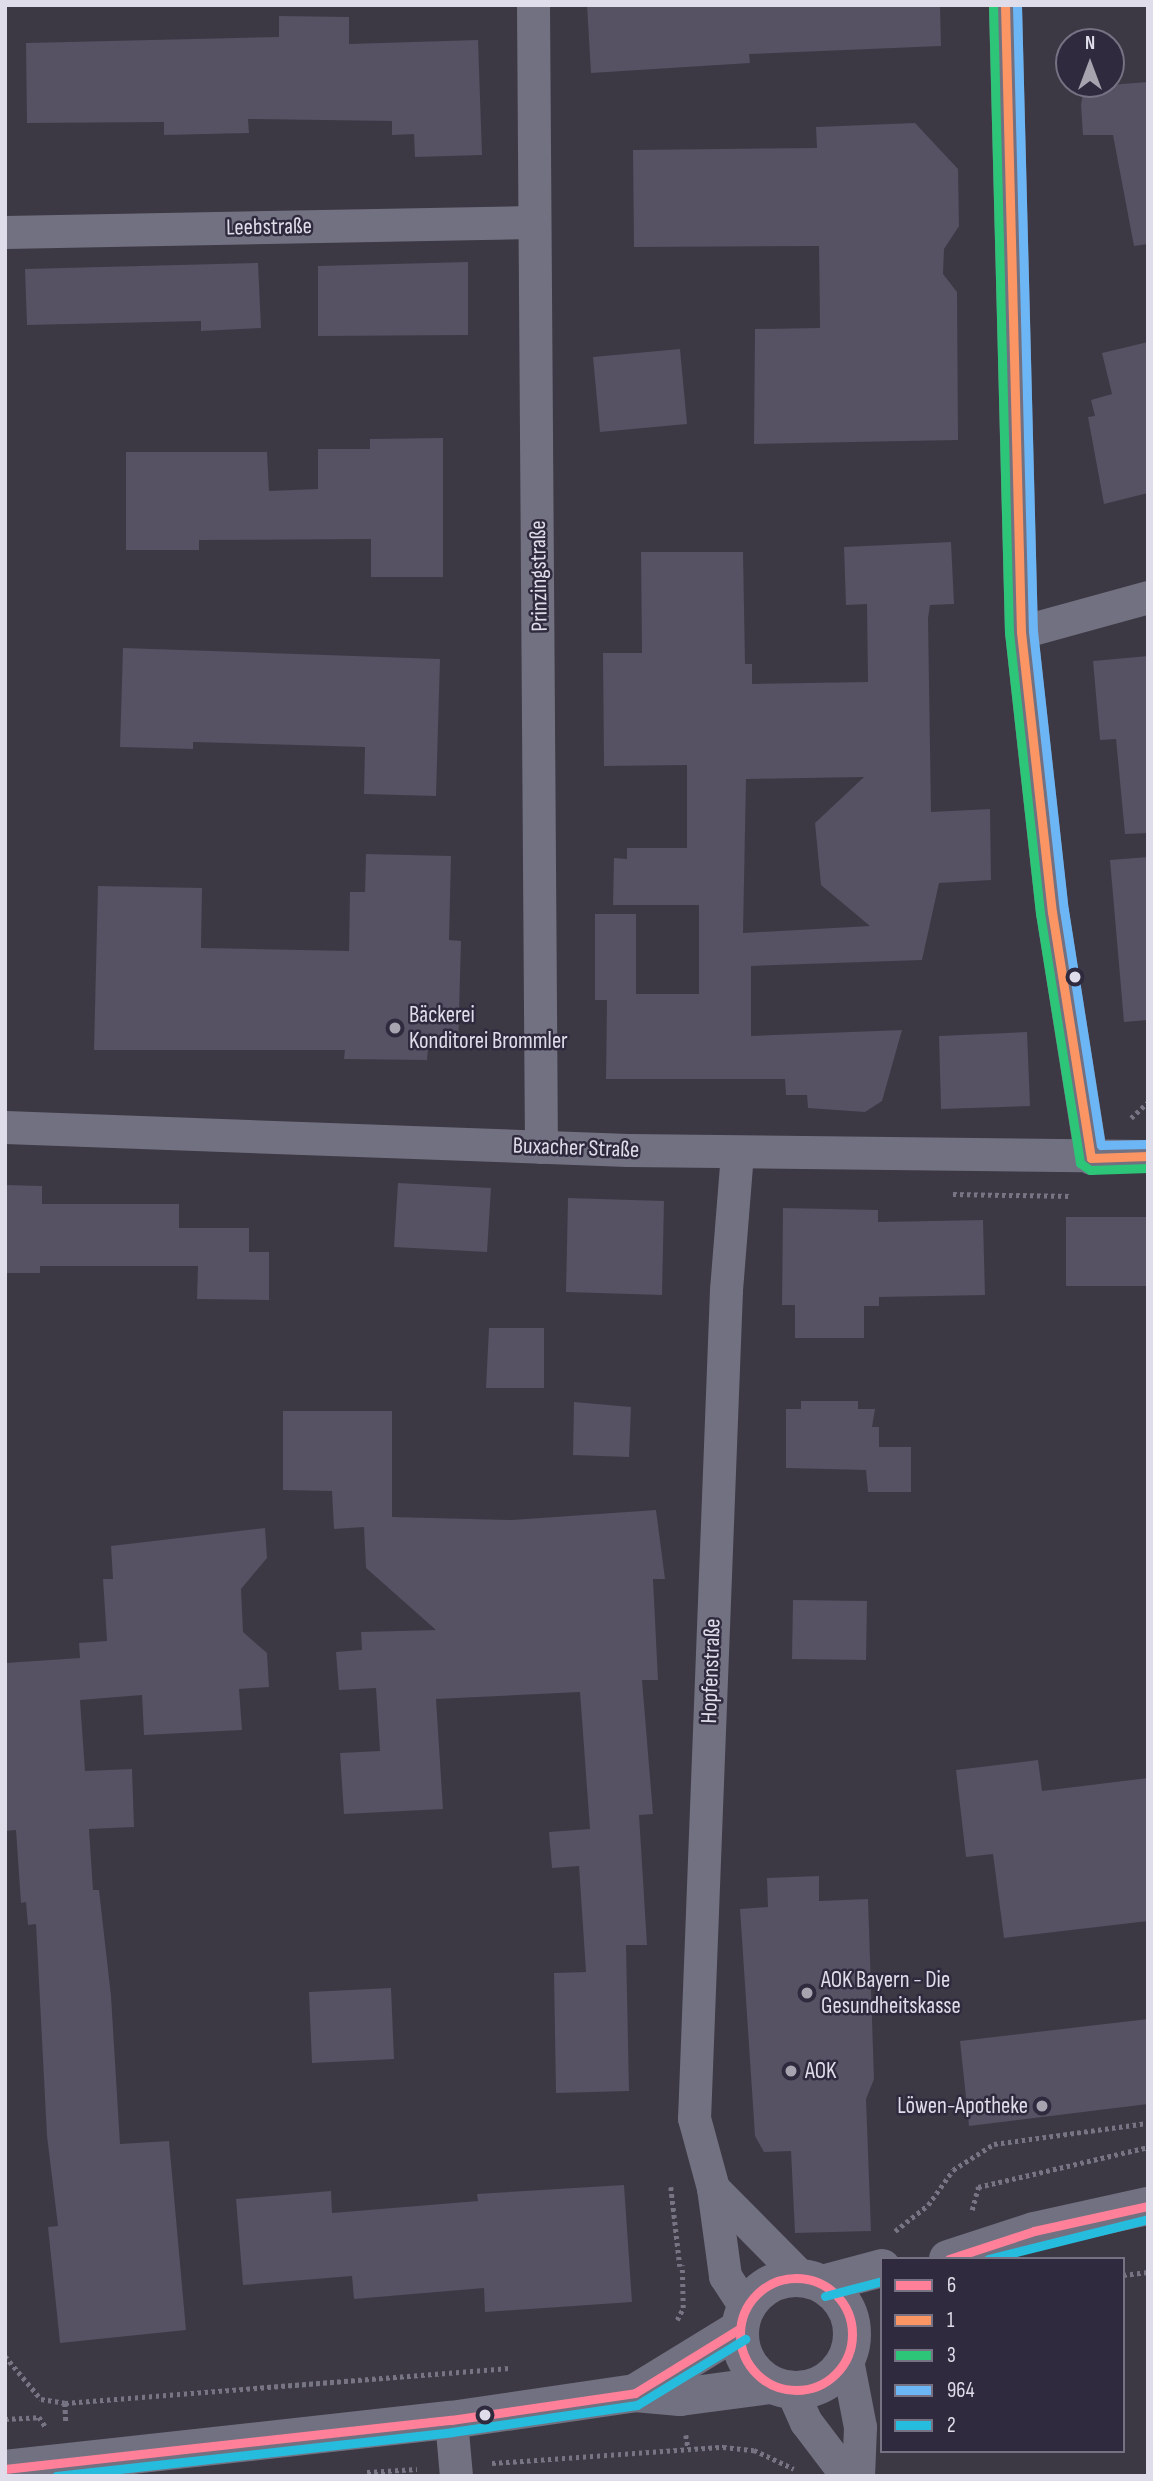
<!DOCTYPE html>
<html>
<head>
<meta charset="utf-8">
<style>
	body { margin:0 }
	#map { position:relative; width:1153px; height:2481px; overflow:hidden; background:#3c3944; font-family:"Sofia Sans Condensed",sans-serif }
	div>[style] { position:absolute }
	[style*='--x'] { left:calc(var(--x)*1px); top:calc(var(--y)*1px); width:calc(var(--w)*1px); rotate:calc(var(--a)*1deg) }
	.building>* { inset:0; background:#565163 }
	.path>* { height:4.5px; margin-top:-2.25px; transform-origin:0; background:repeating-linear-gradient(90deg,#777583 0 3.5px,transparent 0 7px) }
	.minor>* { height:33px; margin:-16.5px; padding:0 16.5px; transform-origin:16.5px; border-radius:16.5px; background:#727181 }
	.tertiary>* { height:38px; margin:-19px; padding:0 19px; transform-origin:19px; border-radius:19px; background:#727181 }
	.tertiary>.ring { margin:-19px; padding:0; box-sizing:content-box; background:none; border:38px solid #727181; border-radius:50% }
	.bus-1>* { height:9px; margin:-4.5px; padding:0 4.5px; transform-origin:4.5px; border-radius:4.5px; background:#ff8098 }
	.bus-1>.ring { margin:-4.5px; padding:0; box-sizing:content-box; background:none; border:9px solid #ff8098; border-radius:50% }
	.bus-2>* { height:9px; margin:-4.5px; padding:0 4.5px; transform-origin:4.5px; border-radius:4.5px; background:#fb9564 }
	.bus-3>* { height:9px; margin:-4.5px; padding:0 4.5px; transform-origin:4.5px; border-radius:4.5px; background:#2dc577 }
	.bus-4>* { height:9px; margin:-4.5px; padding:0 4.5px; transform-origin:4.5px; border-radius:4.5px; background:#6db6f5 }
	.bus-5>* { height:9px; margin:-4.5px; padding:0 4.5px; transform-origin:4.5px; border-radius:4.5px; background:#26bcdd }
	.dots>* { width:19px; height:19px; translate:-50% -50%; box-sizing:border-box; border:4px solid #2f2a3e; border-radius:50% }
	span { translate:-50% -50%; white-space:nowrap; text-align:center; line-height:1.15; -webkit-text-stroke:5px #2f2a3e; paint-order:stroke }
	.street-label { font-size:23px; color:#e0ddea }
	.poi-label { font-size:23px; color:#e0ddea }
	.left { translate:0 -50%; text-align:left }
	.right { translate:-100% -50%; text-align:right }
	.frame { position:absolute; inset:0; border:7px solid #e0ddea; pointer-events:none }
	.legend { position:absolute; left:880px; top:2257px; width:245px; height:196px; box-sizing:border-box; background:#2f2a3e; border:2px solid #767283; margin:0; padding:9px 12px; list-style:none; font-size:21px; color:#e0ddea }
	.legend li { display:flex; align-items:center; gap:14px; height:35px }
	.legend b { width:35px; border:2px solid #767283 }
	.north { position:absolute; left:1055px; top:28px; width:70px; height:70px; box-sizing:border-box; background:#2f2a3e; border:2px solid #767283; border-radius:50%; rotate:0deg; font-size:19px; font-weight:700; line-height:28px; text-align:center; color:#e0ddea }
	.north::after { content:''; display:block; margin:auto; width:24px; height:32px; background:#a7a4b0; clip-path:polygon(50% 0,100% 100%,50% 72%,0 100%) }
</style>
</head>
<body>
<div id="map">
	<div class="building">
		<div style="clip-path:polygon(587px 5px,940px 5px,941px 46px,749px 54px,750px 63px,591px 73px)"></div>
		<div style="clip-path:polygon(279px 16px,349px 17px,349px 44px,478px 40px,482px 155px,415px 157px,414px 134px,392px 135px,392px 121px,248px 119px,249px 133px,164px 135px,164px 122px,27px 123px,26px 43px,279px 37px)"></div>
		<div style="clip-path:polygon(1148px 82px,1148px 244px,1134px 246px,1113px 135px,1083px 135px,1081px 105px,1084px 87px)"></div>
		<div style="clip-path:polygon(915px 123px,958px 169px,959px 226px,944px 249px,943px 274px,957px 292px,958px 440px,754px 444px,755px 329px,820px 328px,819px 246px,634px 247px,633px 150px,817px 148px,816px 127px)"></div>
		<div style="clip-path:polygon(468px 262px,468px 335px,318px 336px,318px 266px)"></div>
		<div style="clip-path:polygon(258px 263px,261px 328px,201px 331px,201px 321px,27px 325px,25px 269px)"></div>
		<div style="clip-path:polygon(1148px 342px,1148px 493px,1104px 504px,1088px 417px,1095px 416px,1091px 400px,1112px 394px,1102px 353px)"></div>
		<div style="clip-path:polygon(680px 349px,687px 424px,600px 432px,593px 357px)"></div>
		<div style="clip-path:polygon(443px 438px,443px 577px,371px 577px,371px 539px,199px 540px,199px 550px,126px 550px,126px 452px,267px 452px,269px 491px,318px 489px,318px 449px,370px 449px,370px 439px)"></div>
		<div style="clip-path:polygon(evenodd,951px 542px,954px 604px,930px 605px,928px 618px,931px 812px,990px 809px,991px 880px,939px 883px,922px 960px,751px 966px,751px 1036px,902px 1030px,882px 1101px,865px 1112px,808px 1108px,807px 1095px,786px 1095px,785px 1079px,606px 1079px,607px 1000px,595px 1000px,595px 914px,636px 914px,636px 994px,699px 994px,699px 905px,613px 905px,614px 858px,627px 859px,627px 848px,687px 848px,687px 765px,604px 766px,603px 653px,642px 653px,641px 552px,743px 552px,745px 664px,752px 664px,752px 684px,868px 682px,867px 604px,846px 605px,844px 547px,951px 542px,864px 777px,815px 823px,821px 885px,870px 926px,743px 933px,746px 779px,864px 777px)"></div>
		<div style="clip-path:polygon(123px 648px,440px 659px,436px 796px,364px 794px,365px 747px,193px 742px,193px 749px,120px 747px)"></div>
		<div style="clip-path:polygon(1148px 656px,1148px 833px,1125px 834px,1116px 739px,1100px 740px,1093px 661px)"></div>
		<div style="clip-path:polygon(366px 854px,451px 856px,449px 940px,461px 941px,458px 1049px,428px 1048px,427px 1060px,344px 1059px,345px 1050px,94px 1050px,98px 886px,202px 888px,201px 948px,349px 951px,350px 892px,365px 892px)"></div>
		<div style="clip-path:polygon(1148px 857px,1148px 1020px,1124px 1022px,1110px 860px)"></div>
		<div style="clip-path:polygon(1027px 1032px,1030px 1106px,941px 1109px,939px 1036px)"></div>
		<div style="clip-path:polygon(398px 1183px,491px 1188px,487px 1252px,394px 1247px)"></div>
		<div style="clip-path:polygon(5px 1185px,42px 1186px,42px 1204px,179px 1204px,179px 1228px,249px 1228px,249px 1252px,269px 1252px,269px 1300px,197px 1299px,198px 1266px,40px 1266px,40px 1273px,5px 1273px)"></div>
		<div style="clip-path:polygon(568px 1198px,664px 1201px,662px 1295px,566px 1292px)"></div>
		<div style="clip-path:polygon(783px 1208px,878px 1210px,878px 1222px,983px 1220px,985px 1295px,879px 1297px,879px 1306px,864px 1306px,864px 1338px,795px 1338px,795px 1305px,782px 1305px)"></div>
		<div style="clip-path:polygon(1066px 1217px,1148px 1217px,1148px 1286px,1066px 1286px)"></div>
		<div style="clip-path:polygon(489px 1328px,544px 1328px,544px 1388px,486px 1388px)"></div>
		<div style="clip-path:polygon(801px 1401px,858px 1401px,858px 1409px,875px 1409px,872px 1427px,879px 1427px,879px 1447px,911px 1447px,911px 1492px,868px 1492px,866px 1470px,786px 1468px,786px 1409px,801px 1409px)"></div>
		<div style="clip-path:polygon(574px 1402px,631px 1407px,629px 1457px,573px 1455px)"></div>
		<div style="clip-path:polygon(283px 1411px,392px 1411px,392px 1517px,512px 1520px,656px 1510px,665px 1579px,653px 1579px,658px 1680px,642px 1680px,653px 1814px,639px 1815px,647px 1945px,626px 1945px,629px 2091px,556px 2093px,554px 1973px,586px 1972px,579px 1866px,552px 1868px,549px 1832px,590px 1829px,580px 1692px,436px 1699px,443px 1809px,344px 1814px,340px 1753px,380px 1751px,376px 1688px,339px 1690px,336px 1652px,362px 1650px,361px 1632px,436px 1630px,366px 1568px,364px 1527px,334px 1529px,332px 1491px,283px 1490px)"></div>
		<div style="clip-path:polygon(265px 1528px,267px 1558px,241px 1589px,243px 1632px,267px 1653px,269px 1687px,239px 1689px,242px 1730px,144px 1735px,142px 1695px,80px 1700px,85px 1771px,132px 1769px,134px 1827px,89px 1829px,93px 1890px,99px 1890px,111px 1996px,120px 2144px,169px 2141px,186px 2330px,60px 2343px,48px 2227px,58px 2226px,47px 2136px,36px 1924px,28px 1925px,26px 1902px,21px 1903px,16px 1830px,5px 1831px,5px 1663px,80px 1658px,79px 1643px,107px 1641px,103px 1579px,113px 1579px,111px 1546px)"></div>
		<div style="clip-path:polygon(793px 1600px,867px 1601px,866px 1660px,792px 1659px)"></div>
		<div style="clip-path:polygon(1038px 1760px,1042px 1791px,1148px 1778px,1148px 1921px,1004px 1938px,993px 1854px,966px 1857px,956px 1770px)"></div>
		<div style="clip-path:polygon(819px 1876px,819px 1901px,868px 1899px,874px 2079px,866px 2099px,871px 2231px,795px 2233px,791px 2151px,764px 2152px,755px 2136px,740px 1909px,768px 1907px,767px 1878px)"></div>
		<div style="clip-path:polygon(391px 1988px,394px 2059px,312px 2063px,309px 1992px)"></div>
		<div style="clip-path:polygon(1148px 2019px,1148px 2104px,969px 2126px,960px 2041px)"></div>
		<div style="clip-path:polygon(624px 2185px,632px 2302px,485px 2312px,484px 2288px,354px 2299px,352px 2276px,243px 2285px,236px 2199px,331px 2191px,332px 2213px,478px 2201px,477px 2194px)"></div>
	</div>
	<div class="path">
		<div style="--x:1131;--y:1118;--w:23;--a:-43"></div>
		<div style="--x:953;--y:1194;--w:118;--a:1"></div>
		<div style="--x:671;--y:2187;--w:80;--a:83.5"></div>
		<div style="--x:972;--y:2210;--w:24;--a:-75"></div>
		<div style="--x:978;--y:2187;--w:175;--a:-13.2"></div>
		<div style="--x:895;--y:2231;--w:42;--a:-38.2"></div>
		<div style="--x:928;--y:2205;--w:43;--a:-54.5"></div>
		<div style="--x:953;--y:2170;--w:49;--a:-32.4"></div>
		<div style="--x:994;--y:2144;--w:155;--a:-7.8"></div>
		<div style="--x:1123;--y:2275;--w:25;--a:-7"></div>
		<div style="--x:677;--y:2320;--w:13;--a:-63"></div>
		<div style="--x:683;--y:2308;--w:43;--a:-91.3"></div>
		<div style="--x:5;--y:2356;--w:56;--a:50.1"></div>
		<div style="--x:41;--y:2399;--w:24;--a:9"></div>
		<div style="--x:65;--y:2403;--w:447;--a:-4.5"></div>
		<div style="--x:65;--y:2403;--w:20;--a:87"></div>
		<div style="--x:5;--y:2419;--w:34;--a:-3"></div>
		<div style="--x:39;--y:2417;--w:11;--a:56"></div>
		<div style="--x:686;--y:2435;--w:13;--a:81"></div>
		<div style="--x:492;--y:2463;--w:232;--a:-4"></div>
		<div style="--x:723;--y:2447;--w:31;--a:6"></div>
		<div style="--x:754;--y:2450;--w:44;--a:25.4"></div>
		<div style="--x:367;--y:2472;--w:50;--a:-3.4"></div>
	</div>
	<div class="minor">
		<div style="--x:533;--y:5;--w:1142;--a:89.6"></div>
		<div style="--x:1005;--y:5;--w:627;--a:88.54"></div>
		<div style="--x:1021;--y:632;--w:282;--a:83.7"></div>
		<div style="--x:1052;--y:912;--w:249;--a:81"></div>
		<div style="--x:5;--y:232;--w:528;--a:-1.09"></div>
		<div style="--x:1021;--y:632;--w:132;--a:-15.4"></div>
		<div style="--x:5;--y:1127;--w:623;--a:2.11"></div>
		<div style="--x:628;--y:1150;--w:520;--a:0.66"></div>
		<div style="--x:737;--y:1153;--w:137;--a:94.6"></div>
		<div style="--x:726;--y:1290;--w:829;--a:92.21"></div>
		<div style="--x:694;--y:2118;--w:73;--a:74.8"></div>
		<div style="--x:713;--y:2188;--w:89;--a:82.2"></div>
		<div style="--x:725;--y:2276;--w:38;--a:57"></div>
		<div style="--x:713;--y:2188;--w:125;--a:45.3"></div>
		<div style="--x:847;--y:2360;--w:68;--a:79"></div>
		<div style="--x:860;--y:2427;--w:49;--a:92.3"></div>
		<div style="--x:792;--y:2391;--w:34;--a:66"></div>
		<div style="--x:806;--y:2422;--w:68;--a:52.8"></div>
		<div style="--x:451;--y:2420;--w:56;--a:84.9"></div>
	</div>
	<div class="tertiary">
		<div style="--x:948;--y:2259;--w:90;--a:-18"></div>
		<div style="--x:1034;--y:2231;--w:117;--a:-12.4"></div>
		<div class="ring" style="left:740px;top:2278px;width:74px;height:74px"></div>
		<div style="--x:822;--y:2284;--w:62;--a:-14.9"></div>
		<div style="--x:635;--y:2393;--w:122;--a:-31.6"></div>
		<div style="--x:5;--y:2469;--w:449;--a:-6.3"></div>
		<div style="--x:451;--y:2420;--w:186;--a:-8.3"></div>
		<div style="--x:635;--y:2393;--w:45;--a:5.1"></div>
		<div style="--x:680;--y:2397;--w:91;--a:-7.6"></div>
	</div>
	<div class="bus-1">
		<div style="--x:949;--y:2259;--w:89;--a:-18.2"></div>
		<div style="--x:1034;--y:2231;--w:117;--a:-12.4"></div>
		<div class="ring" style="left:740px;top:2278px;width:103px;height:103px"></div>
		<div style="--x:5;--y:2469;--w:449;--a:-6.3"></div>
		<div style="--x:451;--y:2420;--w:186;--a:-8.3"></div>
		<div style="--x:635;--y:2393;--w:122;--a:-31.6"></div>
	</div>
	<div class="bus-2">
		<div style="--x:1005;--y:5;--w:627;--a:88.54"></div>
		<div style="--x:1021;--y:632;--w:282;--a:83.7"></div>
		<div style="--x:1052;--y:912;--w:249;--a:81"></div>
		<div style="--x:1091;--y:1158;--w:57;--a:-2"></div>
	</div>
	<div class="bus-3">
		<div style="--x:993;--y:5;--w:627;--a:88.54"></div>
		<div style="--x:1009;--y:632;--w:283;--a:83.7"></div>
		<div style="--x:1040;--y:913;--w:253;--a:80.9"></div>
		<div style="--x:1080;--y:1163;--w:12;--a:35"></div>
		<div style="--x:1090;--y:1170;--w:58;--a:-2"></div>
	</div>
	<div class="bus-4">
		<div style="--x:1017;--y:5;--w:626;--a:88.54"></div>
		<div style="--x:1033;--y:631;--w:281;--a:83.7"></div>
		<div style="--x:1064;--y:910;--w:238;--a:81.1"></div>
		<div style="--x:1101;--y:1145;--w:47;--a:-1.2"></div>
	</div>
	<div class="bus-5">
		<div style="--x:988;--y:2259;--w:165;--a:-14"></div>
		<div style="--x:825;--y:2296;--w:59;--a:-14.7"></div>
		<div style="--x:56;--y:2476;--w:398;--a:-6.3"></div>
		<div style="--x:452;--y:2432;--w:187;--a:-8.3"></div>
		<div style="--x:637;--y:2405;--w:127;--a:-31.4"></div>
	</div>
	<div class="dots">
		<div style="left:1075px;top:977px;background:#e0ddea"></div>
		<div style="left:395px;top:1028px;background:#a7a4b0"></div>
		<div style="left:807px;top:1993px;background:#a7a4b0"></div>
		<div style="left:791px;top:2071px;background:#a7a4b0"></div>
		<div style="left:1042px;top:2106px;background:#a7a4b0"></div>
		<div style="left:485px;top:2415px;background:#e0ddea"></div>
	</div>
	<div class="street-label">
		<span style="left:269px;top:227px;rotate:-1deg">Leebstraße</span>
		<span style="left:539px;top:576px;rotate:-91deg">Prinzingstraße</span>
		<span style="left:576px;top:1148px;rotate:2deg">Buxacher Straße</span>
		<span style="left:711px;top:1671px;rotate:-88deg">Hopfenstraße</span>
	</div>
	<div class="poi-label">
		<span class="left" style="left:409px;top:1028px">Bäckerei<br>Konditorei Brommler</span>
		<span class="left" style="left:821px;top:1993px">AOK Bayern - Die<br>Gesundheitskasse</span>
		<span class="left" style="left:805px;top:2071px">AOK</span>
		<span class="right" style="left:1028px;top:2106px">Löwen-Apotheke</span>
	</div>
	<div class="frame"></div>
	<ul class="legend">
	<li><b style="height:9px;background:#ff8098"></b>6</li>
	<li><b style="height:9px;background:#fb9564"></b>1</li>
	<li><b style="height:9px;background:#2dc577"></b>3</li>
	<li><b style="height:9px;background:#6db6f5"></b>964</li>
	<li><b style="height:9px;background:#26bcdd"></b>2</li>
	</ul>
	<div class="north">N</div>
</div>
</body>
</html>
